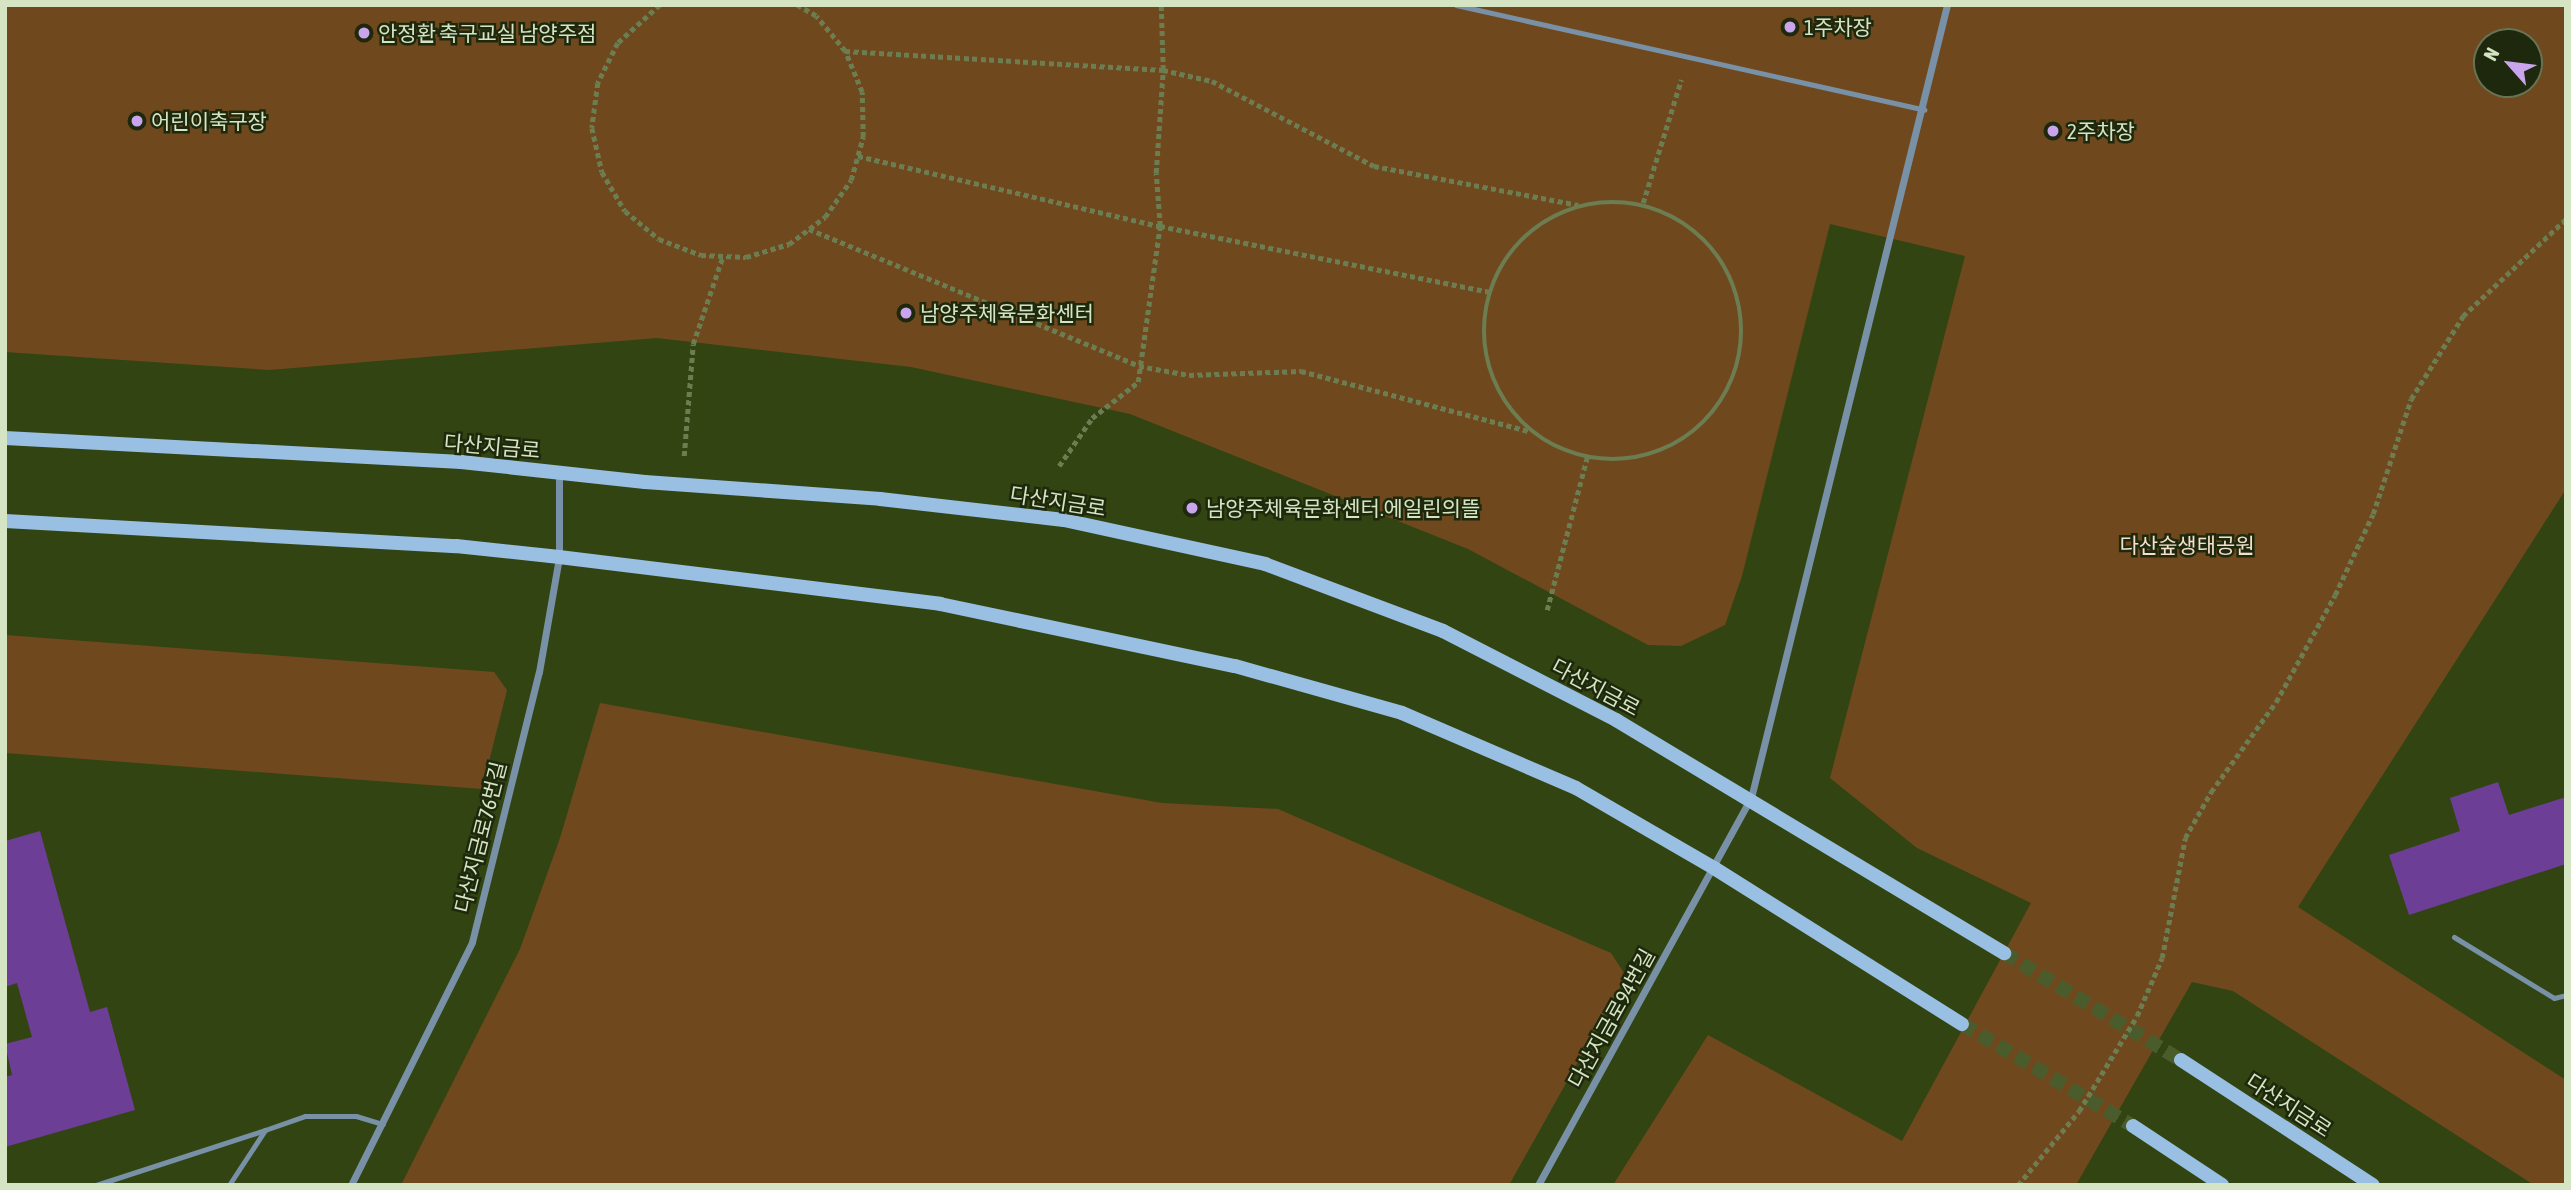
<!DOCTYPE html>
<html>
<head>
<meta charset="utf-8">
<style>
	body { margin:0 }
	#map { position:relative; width:2571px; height:1190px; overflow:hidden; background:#324412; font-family:"Asap Condensed","Noto Sans KR",sans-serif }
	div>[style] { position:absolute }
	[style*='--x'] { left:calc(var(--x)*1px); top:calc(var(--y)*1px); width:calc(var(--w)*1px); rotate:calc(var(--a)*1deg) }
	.green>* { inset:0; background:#6f491d }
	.building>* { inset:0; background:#6d3e95 }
	.secondary-tunnel>* { height:14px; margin-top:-7px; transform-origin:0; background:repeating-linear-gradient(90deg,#4a5c2c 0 14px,transparent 0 21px) }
	.path>* { height:4.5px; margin-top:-2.25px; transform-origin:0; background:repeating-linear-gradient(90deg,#6c7d51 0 5px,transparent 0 8.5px) }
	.path>.ring { margin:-2.25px; padding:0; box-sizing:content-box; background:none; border:4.5px solid #6c7d51; border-radius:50% }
	.lane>* { height:5px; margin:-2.5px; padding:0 2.5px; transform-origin:2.5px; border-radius:2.5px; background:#7991a7 }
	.street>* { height:7px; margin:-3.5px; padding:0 3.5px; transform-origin:3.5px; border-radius:3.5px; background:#7991a7 }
	.secondary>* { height:14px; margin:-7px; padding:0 7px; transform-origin:7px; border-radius:7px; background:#99bfe3 }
	.dots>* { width:19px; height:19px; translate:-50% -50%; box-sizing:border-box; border:4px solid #1e280d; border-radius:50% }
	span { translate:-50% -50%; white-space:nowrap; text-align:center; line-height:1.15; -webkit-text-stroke:5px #1e280d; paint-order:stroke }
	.poi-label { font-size:21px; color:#d5e4c2 }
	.left { translate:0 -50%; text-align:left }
	.street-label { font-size:21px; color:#d5e4c2 }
	.park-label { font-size:21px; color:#f3dfcb }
	.frame { position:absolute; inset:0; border:7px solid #d5e4c2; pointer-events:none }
	.north { position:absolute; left:2473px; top:28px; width:70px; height:70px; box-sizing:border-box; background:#1e280d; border:2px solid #677355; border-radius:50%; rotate:298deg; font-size:19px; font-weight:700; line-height:28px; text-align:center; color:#d5e4c2 }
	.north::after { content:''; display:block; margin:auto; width:24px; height:32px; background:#c9a5ee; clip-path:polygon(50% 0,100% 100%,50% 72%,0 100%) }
</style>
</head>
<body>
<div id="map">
	<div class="green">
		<div style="clip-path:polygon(evenodd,5px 5px,2566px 5px,2566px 489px,2298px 907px,2566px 1080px,2566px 1185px,2534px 1185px,2233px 991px,2192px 982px,2076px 1185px,1613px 1185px,1708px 1035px,1902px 1141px,2031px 903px,1917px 848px,1830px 778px,1965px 256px,1830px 224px,1742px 576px,1725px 625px,1681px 646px,1648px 645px,1468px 549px,1130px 414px,911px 367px,657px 338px,269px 370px,5px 352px,5px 5px,2487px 42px,2529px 42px,2529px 84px,2487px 84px,2487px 42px)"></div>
		<div style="clip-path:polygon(5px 635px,494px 672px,507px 690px,482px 789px,5px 753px)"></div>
		<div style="clip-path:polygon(600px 703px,1162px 803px,1278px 809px,1611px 953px,1626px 976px,1509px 1185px,401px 1185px,520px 949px,560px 838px)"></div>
	</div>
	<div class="building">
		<div style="clip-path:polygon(2498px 782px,2509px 815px,2566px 797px,2566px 864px,2409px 915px,2389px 855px,2460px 831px,2450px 798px)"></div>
		<div style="clip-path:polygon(40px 831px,90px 1012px,107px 1007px,135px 1110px,5px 1147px,5px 1077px,12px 1075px,5px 1044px,32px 1037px,17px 983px,5px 987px,5px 841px)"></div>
	</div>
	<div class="secondary-tunnel">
		<div style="--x:2004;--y:953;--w:207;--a:31.2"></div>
		<div style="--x:1962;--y:1024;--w:199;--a:30.8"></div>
	</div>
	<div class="path">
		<div style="--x:660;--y:5;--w:57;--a:137.9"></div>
		<div style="--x:618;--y:43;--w:45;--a:116.6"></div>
		<div style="--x:598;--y:83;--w:45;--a:97.6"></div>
		<div style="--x:592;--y:128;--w:45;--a:77.2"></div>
		<div style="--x:602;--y:172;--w:45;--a:59.5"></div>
		<div style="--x:625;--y:211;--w:44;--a:39.5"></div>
		<div style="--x:659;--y:239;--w:45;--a:20.9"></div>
		<div style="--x:701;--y:255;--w:45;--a:2.5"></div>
		<div style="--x:746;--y:257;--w:45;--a:-16.8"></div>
		<div style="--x:789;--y:244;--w:45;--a:-36.9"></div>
		<div style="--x:825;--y:217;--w:45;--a:-54.9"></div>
		<div style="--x:851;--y:180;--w:45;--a:-74.4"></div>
		<div style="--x:863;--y:137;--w:45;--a:-91.3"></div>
		<div style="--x:862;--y:92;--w:44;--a:-112.5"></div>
		<div style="--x:845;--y:51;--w:45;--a:-129.6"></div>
		<div style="--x:816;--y:16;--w:22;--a:-150"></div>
		<div style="--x:845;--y:51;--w:319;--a:3.4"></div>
		<div style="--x:1163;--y:70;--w:50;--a:12.7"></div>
		<div style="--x:1212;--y:81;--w:183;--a:27.7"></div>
		<div style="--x:1374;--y:166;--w:208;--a:10.8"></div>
		<div style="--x:858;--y:156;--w:310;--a:13.1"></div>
		<div style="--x:1160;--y:226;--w:338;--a:11.3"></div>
		<div class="ring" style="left:1484px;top:202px;width:253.5px;height:253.5px"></div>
		<div style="--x:1643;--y:203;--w:129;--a:-72.8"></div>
		<div style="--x:809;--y:229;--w:357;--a:22.5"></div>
		<div style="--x:1139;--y:366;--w:51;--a:10.2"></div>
		<div style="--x:1189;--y:375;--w:112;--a:-2"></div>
		<div style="--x:1301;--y:371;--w:235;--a:14.8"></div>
		<div style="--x:684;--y:456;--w:112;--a:-85.4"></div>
		<div style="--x:693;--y:344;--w:93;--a:-71.2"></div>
		<div style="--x:1059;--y:466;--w:58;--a:-55.5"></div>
		<div style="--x:1092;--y:418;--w:58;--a:-38"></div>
		<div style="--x:1138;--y:382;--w:158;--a:-82"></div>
		<div style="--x:1160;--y:226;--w:53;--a:-94.3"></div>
		<div style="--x:1156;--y:173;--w:103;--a:-86.1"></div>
		<div style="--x:1163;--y:70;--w:65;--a:-91.8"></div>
		<div style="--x:1547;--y:610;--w:158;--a:-75.3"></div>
		<div style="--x:2018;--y:1185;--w:96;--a:-50.5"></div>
		<div style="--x:2079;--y:1111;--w:111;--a:-58.6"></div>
		<div style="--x:2137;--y:1016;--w:63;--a:-66.7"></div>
		<div style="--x:2162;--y:958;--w:122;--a:-79.1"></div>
		<div style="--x:2185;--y:838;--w:53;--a:-60.5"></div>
		<div style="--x:2211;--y:792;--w:111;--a:-54.2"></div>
		<div style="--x:2276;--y:702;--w:122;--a:-61.1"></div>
		<div style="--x:2335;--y:595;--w:89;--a:-64.9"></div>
		<div style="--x:2373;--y:514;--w:121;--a:-71.7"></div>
		<div style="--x:2411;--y:399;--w:98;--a:-57.9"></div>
		<div style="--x:2463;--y:316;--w:141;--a:-43.3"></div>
	</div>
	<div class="lane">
		<div style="--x:1456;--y:5;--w:480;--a:12.6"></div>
		<div style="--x:2454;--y:937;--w:117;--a:31.4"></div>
		<div style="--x:2554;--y:998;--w:12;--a:-14"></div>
		<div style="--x:96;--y:1185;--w:178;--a:-18"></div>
		<div style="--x:229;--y:1185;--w:66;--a:-56.8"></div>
		<div style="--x:265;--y:1130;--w:42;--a:-19.3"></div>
		<div style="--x:305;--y:1116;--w:51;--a:0"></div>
		<div style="--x:356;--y:1116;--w:28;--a:17"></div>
	</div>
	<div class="street">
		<div style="--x:351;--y:1185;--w:271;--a:-63.5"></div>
		<div style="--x:472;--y:942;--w:278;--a:-76.1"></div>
		<div style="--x:539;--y:672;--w:117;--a:-80.1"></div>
		<div style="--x:559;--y:557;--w:84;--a:-90"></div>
		<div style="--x:1538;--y:1185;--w:442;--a:-61.2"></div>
		<div style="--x:1751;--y:798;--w:817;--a:-76.12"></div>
	</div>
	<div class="secondary">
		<div style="--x:5;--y:438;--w:457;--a:3"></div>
		<div style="--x:461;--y:462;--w:185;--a:6.2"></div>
		<div style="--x:645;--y:482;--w:236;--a:4.1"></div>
		<div style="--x:880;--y:499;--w:185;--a:6.5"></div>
		<div style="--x:1064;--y:520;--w:206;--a:12.3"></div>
		<div style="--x:1265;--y:564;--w:190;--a:20.6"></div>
		<div style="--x:1443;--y:631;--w:195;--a:27.2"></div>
		<div style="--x:1616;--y:720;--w:453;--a:31"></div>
		<div style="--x:5;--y:521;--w:452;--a:3.2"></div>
		<div style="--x:456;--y:546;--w:104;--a:6.1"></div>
		<div style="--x:559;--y:557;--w:384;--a:7"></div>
		<div style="--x:940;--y:604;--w:301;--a:11.9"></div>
		<div style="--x:1235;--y:666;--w:173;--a:15.7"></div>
		<div style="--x:1402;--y:713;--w:189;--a:23.3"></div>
		<div style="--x:1576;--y:788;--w:160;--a:30.1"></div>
		<div style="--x:1714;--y:868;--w:293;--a:32.2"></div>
		<div style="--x:2181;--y:1060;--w:229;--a:33.1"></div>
		<div style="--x:2133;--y:1126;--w:107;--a:33.5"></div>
	</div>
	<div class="dots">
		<div style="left:1790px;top:27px;background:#c9a5ee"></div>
		<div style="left:364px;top:33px;background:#c9a5ee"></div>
		<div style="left:137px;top:121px;background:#c9a5ee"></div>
		<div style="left:2053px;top:131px;background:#c9a5ee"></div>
		<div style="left:906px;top:313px;background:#c9a5ee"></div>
		<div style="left:1192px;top:508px;background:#c9a5ee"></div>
	</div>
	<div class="poi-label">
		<span class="left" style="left:1804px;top:27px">1주차장</span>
		<span class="left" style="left:378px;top:33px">안정환 축구교실 남양주점</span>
		<span class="left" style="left:151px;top:121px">어린이축구장</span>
		<span class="left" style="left:2067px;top:131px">2주차장</span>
		<span class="left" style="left:920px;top:313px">남양주체육문화센터</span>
		<span class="left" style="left:1206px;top:508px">남양주체육문화센터.에일린의뜰</span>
	</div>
	<div class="street-label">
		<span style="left:492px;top:446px;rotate:5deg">다산지금로</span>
		<span style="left:1058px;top:501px;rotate:9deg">다산지금로</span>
		<span style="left:1596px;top:687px;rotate:28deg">다산지금로</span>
		<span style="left:480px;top:837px;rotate:-76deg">다산지금로76번길</span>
		<span style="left:1611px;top:1018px;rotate:-61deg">다산지금로94번길</span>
		<span style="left:2289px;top:1105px;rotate:33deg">다산지금로</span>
	</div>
	<div class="park-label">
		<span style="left:2187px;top:545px">다산숲생태공원</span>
	</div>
	<div class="frame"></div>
	<div class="north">N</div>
</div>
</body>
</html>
